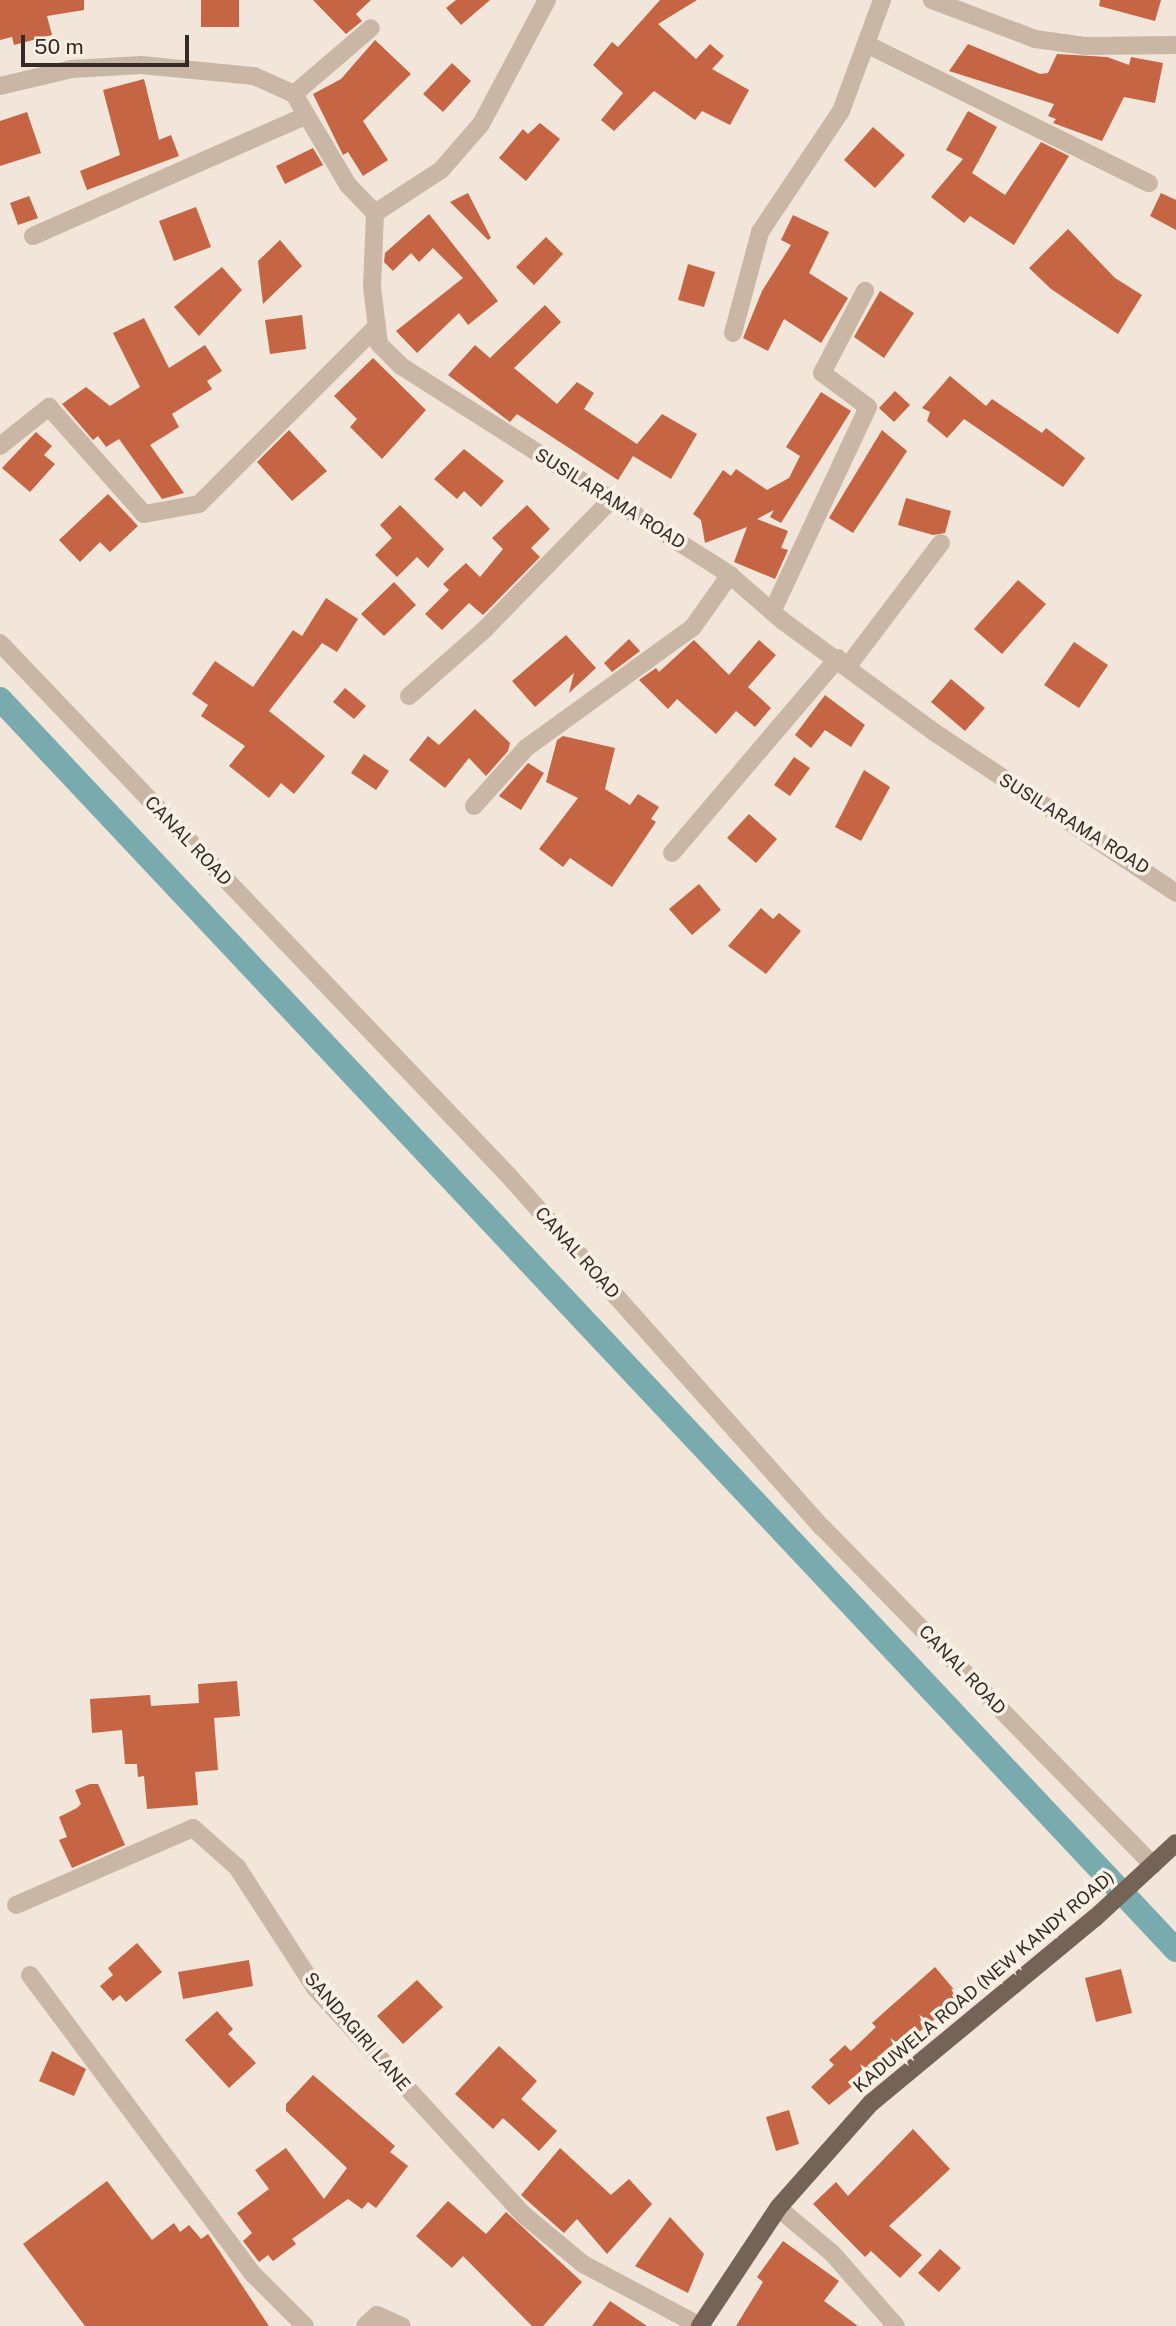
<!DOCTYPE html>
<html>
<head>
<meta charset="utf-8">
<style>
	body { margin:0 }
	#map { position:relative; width:1176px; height:2326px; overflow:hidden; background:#f1e6d9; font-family:"Public Sans",sans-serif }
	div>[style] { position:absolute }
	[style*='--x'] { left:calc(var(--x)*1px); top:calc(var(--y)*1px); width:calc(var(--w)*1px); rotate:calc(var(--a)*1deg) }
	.canal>* { height:24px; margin:-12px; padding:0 12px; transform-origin:12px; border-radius:12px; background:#78aaae }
	.building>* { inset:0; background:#c56543 }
	.minor>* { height:18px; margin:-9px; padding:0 9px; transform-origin:9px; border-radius:9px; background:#c9b6a5 }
	.major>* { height:18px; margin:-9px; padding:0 9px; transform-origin:9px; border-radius:9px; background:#766357 }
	span { translate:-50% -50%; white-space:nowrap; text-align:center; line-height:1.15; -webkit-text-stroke:7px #f9f0e5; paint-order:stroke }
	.street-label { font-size:18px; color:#352b26 }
	.scale { position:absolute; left:21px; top:35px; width:168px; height:32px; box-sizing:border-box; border:4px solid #352b26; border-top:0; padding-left:9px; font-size:21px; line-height:24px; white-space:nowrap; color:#352b26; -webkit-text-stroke:5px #f9f0e5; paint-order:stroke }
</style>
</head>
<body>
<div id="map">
	<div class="canal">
		<div style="--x:0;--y:699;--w:1717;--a:46.77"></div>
	</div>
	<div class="building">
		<div style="clip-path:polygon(0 0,84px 0,84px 10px,47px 16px,52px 35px,14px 45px,12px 37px,0 40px)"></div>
		<div style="clip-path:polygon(201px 0,239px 0,239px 27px,201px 27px)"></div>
		<div style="clip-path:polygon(313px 0,371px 0,356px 14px,362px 21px,346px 34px)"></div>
		<div style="clip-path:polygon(456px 0,490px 0,461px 25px,446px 8px)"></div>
		<div style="clip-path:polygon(660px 0,697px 0,658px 24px,696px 59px,710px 44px,724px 56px,712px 69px,749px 90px,730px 125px,702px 111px,695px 120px,654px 91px,614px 131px,601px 120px,623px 93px,593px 65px,612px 42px,618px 47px)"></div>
		<div style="clip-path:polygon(1100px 0,1161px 0,1155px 21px,1099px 6px)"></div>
		<div style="clip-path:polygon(375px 40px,411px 74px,363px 121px,388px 160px,363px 176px,348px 152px,343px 155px,313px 94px,341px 79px)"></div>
		<div style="clip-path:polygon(968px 44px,1040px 74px,1048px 73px,1057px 54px,1107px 57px,1129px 65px,1131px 57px,1163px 63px,1155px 103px,1124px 97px,1102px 141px,1053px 123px,1056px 119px,1048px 116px,1054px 104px,949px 71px)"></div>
		<div style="clip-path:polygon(452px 63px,471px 81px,443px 112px,423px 94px)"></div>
		<div style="clip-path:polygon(144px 79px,159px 140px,171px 135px,179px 156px,87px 190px,80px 171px,120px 155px,103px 90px)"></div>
		<div style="clip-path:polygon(968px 111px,997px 127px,972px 173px,1005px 195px,1041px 142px,1069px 156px,1014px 245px,970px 216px,964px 223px,931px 197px,963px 159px,946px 150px)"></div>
		<div style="clip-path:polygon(27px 112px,41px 153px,0 166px,0 121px)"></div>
		<div style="clip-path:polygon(540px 123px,560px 139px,526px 181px,499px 158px,523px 129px,528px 134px)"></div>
		<div style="clip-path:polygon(873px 127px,905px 155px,875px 188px,844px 160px)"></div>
		<div style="clip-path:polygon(313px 148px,323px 165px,285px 184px,276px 166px)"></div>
		<div style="clip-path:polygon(468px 193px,491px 238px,488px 240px,450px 202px)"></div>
		<div style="clip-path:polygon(1161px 193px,1176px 200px,1176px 230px,1150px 216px)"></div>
		<div style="clip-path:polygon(29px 196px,38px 218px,18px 225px,10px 203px)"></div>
		<div style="clip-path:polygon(196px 207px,211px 247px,174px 261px,159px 221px)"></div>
		<div style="clip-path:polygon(429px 214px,498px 301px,468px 325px,459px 313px,417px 353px,396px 331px,463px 278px,433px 248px,419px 262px,411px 253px,393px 271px,384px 262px,385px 253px)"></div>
		<div style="clip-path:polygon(793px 215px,829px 232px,809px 273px,848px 298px,821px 343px,784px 319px,768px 351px,743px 338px,762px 291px,791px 245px,781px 240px)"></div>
		<div style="clip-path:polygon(1068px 229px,1115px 278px,1142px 295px,1118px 334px,1051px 289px,1029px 268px)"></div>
		<div style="clip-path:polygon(546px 237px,563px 254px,534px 285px,516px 267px)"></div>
		<div style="clip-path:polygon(280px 240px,302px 266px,263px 304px,258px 261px)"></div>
		<div style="clip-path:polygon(688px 264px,715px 272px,704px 307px,678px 300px)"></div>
		<div style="clip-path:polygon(222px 267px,242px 290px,199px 336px,174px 307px)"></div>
		<div style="clip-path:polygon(880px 291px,914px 313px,884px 358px,854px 337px)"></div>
		<div style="clip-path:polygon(545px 305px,561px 322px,514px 368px,557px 404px,577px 382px,594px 393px,584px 409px,637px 444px,662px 414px,697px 434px,671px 479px,633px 456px,618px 480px,517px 414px,510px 422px,448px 375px,475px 345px,490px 358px)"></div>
		<div style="clip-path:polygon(302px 315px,306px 349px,270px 354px,265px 320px)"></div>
		<div style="clip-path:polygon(144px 318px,169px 368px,205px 345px,222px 371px,207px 381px,212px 389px,172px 414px,179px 427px,150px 445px,184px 493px,162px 499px,119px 439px,106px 447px,98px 436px,93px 440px,62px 404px,86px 387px,110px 406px,140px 387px,113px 333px)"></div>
		<div style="clip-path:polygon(373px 358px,426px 410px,382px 459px,350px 427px,357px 419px,334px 396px)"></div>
		<div style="clip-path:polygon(950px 376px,986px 406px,992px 399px,1042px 433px,1046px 428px,1085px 458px,1063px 487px,964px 419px,947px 438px,927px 421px,930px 412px,922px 408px)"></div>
		<div style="clip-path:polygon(895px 391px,910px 405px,894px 422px,879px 408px)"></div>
		<div style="clip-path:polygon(821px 392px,851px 411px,781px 523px,770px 517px,774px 510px,757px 519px,788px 531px,781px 548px,788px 550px,775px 579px,734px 562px,747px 527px,705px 543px,701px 520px,693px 514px,723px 470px,731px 476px,736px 469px,767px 490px,789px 478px,800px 456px,786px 447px)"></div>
		<div style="clip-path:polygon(289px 430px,327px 471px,292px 501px,257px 462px)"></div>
		<div style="clip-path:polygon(882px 430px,907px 451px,853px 533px,829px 518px)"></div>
		<div style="clip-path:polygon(36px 432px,52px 446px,44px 455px,55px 464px,30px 492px,2px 468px)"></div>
		<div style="clip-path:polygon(464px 449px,504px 481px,481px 507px,464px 491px,457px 499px,434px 479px)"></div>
		<div style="clip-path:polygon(108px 494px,138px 526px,110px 552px,100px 542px,80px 562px,59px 540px)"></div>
		<div style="clip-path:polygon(906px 498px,951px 511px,945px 533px,933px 535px,898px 525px)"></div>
		<div style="clip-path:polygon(400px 505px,444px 549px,428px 568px,417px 557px,397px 577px,375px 555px,392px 538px,380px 525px)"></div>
		<div style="clip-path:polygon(527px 505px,550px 529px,531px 548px,540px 557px,483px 615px,469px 603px,442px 630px,425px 614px,449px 590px,443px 584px,466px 563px,480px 577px,503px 549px,492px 538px)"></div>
		<div style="clip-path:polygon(1018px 580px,1046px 604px,1002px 654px,974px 629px)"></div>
		<div style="clip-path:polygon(394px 582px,416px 605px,384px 636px,361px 614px)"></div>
		<div style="clip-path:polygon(326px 598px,358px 619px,337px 652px,322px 643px,269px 711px,325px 756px,294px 794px,281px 783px,269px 798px,229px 766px,245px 746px,201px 716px,208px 705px,192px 694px,215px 661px,253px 687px,293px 630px,302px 636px)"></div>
		<div style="clip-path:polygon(566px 635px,596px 668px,569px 693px,574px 673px,535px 707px,512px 681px)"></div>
		<div style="clip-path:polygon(629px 639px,640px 651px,612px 672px,604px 663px)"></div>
		<div style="clip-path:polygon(694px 640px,729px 675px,759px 640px,776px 655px,748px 687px,771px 708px,755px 727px,736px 711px,716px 734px,677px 699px,668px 709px,639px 680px,656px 668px,659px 672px)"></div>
		<div style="clip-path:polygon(1074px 642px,1108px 665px,1079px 708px,1044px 685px)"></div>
		<div style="clip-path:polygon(951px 679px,985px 708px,965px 731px,931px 702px)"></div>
		<div style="clip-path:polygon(345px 688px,366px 706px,354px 719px,333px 702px)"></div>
		<div style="clip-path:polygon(825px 695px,865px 725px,851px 747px,825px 730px,811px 748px,795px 735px)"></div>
		<div style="clip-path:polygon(475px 709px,510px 743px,508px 751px,486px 776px,469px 758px,445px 788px,409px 760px,428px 736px,439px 745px)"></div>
		<div style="clip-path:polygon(563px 736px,615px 748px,605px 789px,630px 805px,638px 794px,659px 807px,651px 819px,656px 822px,612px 887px,570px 858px,563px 867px,539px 849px,578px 798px,546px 782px,557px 740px)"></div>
		<div style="clip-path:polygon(364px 754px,389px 771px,376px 790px,351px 773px)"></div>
		<div style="clip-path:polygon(794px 757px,810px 768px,790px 796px,774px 785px)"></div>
		<div style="clip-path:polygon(528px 763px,544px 773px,521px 810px,499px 796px)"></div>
		<div style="clip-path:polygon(864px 770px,890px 787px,861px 841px,835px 827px)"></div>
		<div style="clip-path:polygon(749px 814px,777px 839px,756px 863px,727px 838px)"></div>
		<div style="clip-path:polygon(699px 884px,721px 910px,692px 935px,669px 909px)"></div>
		<div style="clip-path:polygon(761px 908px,773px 919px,779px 913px,801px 931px,766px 974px,728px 946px)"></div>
		<div style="clip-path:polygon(237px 1681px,240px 1716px,214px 1718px,218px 1770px,195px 1772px,198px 1805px,147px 1809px,144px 1776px,138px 1777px,137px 1764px,125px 1764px,122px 1730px,92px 1733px,90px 1699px,150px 1695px,151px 1706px,199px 1703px,198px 1684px)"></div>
		<div style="clip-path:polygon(90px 1784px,98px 1784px,125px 1845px,72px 1868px,59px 1840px,67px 1837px,59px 1817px,77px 1808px,81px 1804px,75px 1790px)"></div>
		<div style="clip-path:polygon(137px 1943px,162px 1972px,126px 2002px,120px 1995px,113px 2001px,100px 1986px,113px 1975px,108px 1968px)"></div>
		<div style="clip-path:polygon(249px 1960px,253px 1986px,183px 1999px,178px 1972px)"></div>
		<div style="clip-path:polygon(935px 1967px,961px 1998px,829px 2105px,811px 2087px,834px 2065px,829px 2060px,845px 2045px,851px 2051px,876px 2027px,872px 2023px)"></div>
		<div style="clip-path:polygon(1121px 1969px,1132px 2013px,1096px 2022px,1085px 1978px)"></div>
		<div style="clip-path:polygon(417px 1980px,443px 2007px,403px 2044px,377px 2016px)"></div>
		<div style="clip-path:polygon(217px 2011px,233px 2029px,228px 2034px,256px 2063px,229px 2088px,185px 2040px)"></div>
		<div style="clip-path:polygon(499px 2046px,537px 2081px,521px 2099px,557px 2131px,539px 2151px,503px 2118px,493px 2129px,455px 2094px)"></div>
		<div style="clip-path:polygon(52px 2051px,86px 2069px,74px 2096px,39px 2081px)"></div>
		<div style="clip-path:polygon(313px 2075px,395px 2146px,390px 2152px,408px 2166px,376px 2208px,368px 2202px,362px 2209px,348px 2199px,292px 2239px,296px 2244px,273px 2261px,268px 2255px,259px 2262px,243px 2241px,252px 2233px,237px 2213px,269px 2189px,255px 2170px,286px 2148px,324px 2199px,347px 2168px,286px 2111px,286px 2104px)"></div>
		<div style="clip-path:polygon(789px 2110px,799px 2144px,776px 2151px,766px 2117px)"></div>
		<div style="clip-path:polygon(913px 2129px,950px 2169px,889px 2226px,922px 2255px,900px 2278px,871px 2251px,865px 2257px,813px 2204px,836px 2182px,848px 2196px)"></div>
		<div style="clip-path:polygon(560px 2148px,611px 2195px,629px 2179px,652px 2204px,607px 2254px,577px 2219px,564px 2233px,521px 2195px)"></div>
		<div style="clip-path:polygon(107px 2181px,152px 2240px,174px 2223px,180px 2232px,189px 2225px,201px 2239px,208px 2234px,269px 2326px,85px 2326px,23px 2244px)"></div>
		<div style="clip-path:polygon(448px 2201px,486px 2234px,506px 2212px,582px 2282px,543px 2326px,532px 2326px,463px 2256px,452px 2268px,416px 2236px)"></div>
		<div style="clip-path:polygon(670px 2217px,704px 2254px,688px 2293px,635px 2266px)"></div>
		<div style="clip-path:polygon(783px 2241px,839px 2281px,824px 2301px,858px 2326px,736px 2326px,763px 2282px,757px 2277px)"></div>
		<div style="clip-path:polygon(940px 2249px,961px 2268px,939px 2292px,918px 2273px)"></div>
		<div style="clip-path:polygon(610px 2301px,647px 2326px,592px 2326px)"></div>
	</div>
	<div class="minor">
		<div style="--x:547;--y:0;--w:140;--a:118"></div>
		<div style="--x:481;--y:124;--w:61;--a:131"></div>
		<div style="--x:441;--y:170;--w:79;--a:146.9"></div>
		<div style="--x:375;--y:213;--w:74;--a:92.3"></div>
		<div style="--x:372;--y:287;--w:57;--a:83"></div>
		<div style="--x:379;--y:344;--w:31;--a:45"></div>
		<div style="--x:401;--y:366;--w:390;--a:32.4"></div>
		<div style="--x:730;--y:575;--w:70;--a:41"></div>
		<div style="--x:783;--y:621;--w:187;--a:36.3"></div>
		<div style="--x:934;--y:732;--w:291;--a:33.6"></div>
		<div style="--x:932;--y:0;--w:110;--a:20.7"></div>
		<div style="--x:1035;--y:39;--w:50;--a:8"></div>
		<div style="--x:1085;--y:46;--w:91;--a:-0.6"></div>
		<div style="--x:868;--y:45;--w:313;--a:26.2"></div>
		<div style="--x:0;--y:86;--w:74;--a:-13.3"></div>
		<div style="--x:72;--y:69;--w:69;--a:-3.3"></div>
		<div style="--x:141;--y:65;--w:114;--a:5.6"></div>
		<div style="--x:254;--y:76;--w:44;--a:24.2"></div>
		<div style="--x:294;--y:94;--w:106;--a:59.3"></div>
		<div style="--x:348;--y:185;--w:39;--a:46"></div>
		<div style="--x:294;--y:94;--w:101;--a:-40.6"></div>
		<div style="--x:33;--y:236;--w:295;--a:-23.8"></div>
		<div style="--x:733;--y:333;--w:105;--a:-75"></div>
		<div style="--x:760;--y:232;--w:146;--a:-56.2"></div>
		<div style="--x:841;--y:111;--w:118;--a:-69.7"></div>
		<div style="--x:0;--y:446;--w:63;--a:-38.5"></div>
		<div style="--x:49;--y:407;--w:143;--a:48.4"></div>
		<div style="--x:144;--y:514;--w:56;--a:-10.3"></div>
		<div style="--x:199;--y:504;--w:252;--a:-45"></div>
		<div style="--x:772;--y:612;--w:226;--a:-64.9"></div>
		<div style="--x:868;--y:407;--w:57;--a:-143.5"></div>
		<div style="--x:822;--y:373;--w:93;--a:-62.3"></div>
		<div style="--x:0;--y:643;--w:736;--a:46.32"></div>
		<div style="--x:508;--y:1175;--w:472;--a:48.3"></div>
		<div style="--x:822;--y:1527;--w:473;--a:45.6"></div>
		<div style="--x:848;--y:666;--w:154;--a:-52.9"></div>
		<div style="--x:409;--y:696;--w:103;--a:-41.4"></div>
		<div style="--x:486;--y:628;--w:177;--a:-45.7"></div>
		<div style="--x:474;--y:806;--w:78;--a:-48.1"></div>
		<div style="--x:526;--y:748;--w:206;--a:-35.9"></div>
		<div style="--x:693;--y:627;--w:64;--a:-54.6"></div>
		<div style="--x:672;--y:853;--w:256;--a:-49.6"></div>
		<div style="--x:16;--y:1905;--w:193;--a:-23.5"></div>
		<div style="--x:193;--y:1828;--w:59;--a:41.6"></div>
		<div style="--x:237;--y:1867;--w:145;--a:57.1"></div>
		<div style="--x:316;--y:1989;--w:307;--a:47.4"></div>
		<div style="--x:524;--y:2215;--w:77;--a:39.7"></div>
		<div style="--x:583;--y:2264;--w:132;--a:27.9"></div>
		<div style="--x:30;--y:1975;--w:374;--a:53.3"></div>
		<div style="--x:254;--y:2275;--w:72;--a:45"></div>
		<div style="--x:778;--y:2208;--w:70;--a:39.8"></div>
		<div style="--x:832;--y:2253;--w:97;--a:48.8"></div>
		<div style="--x:365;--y:2326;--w:16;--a:-43"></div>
		<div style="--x:377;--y:2315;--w:27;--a:24"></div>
	</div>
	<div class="major">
		<div style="--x:700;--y:2326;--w:141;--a:-56.5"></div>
		<div style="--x:778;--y:2208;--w:140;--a:-48.5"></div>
		<div style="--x:871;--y:2103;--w:291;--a:-39.6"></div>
		<div style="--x:1095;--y:1918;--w:110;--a:-42.8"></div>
	</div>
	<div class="street-label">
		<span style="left:610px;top:499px;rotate:32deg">SUSILARAMA ROAD</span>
		<span style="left:1074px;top:824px;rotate:32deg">SUSILARAMA ROAD</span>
		<span style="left:188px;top:841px;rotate:46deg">CANAL ROAD</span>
		<span style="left:577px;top:1253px;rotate:48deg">CANAL ROAD</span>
		<span style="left:962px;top:1670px;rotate:46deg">CANAL ROAD</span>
		<span style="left:984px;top:1982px;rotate:-40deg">KADUWELA ROAD (NEW KANDY ROAD)</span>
		<span style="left:357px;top:2032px;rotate:49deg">SANDAGIRI LANE</span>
	</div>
	<div class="scale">50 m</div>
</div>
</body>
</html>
